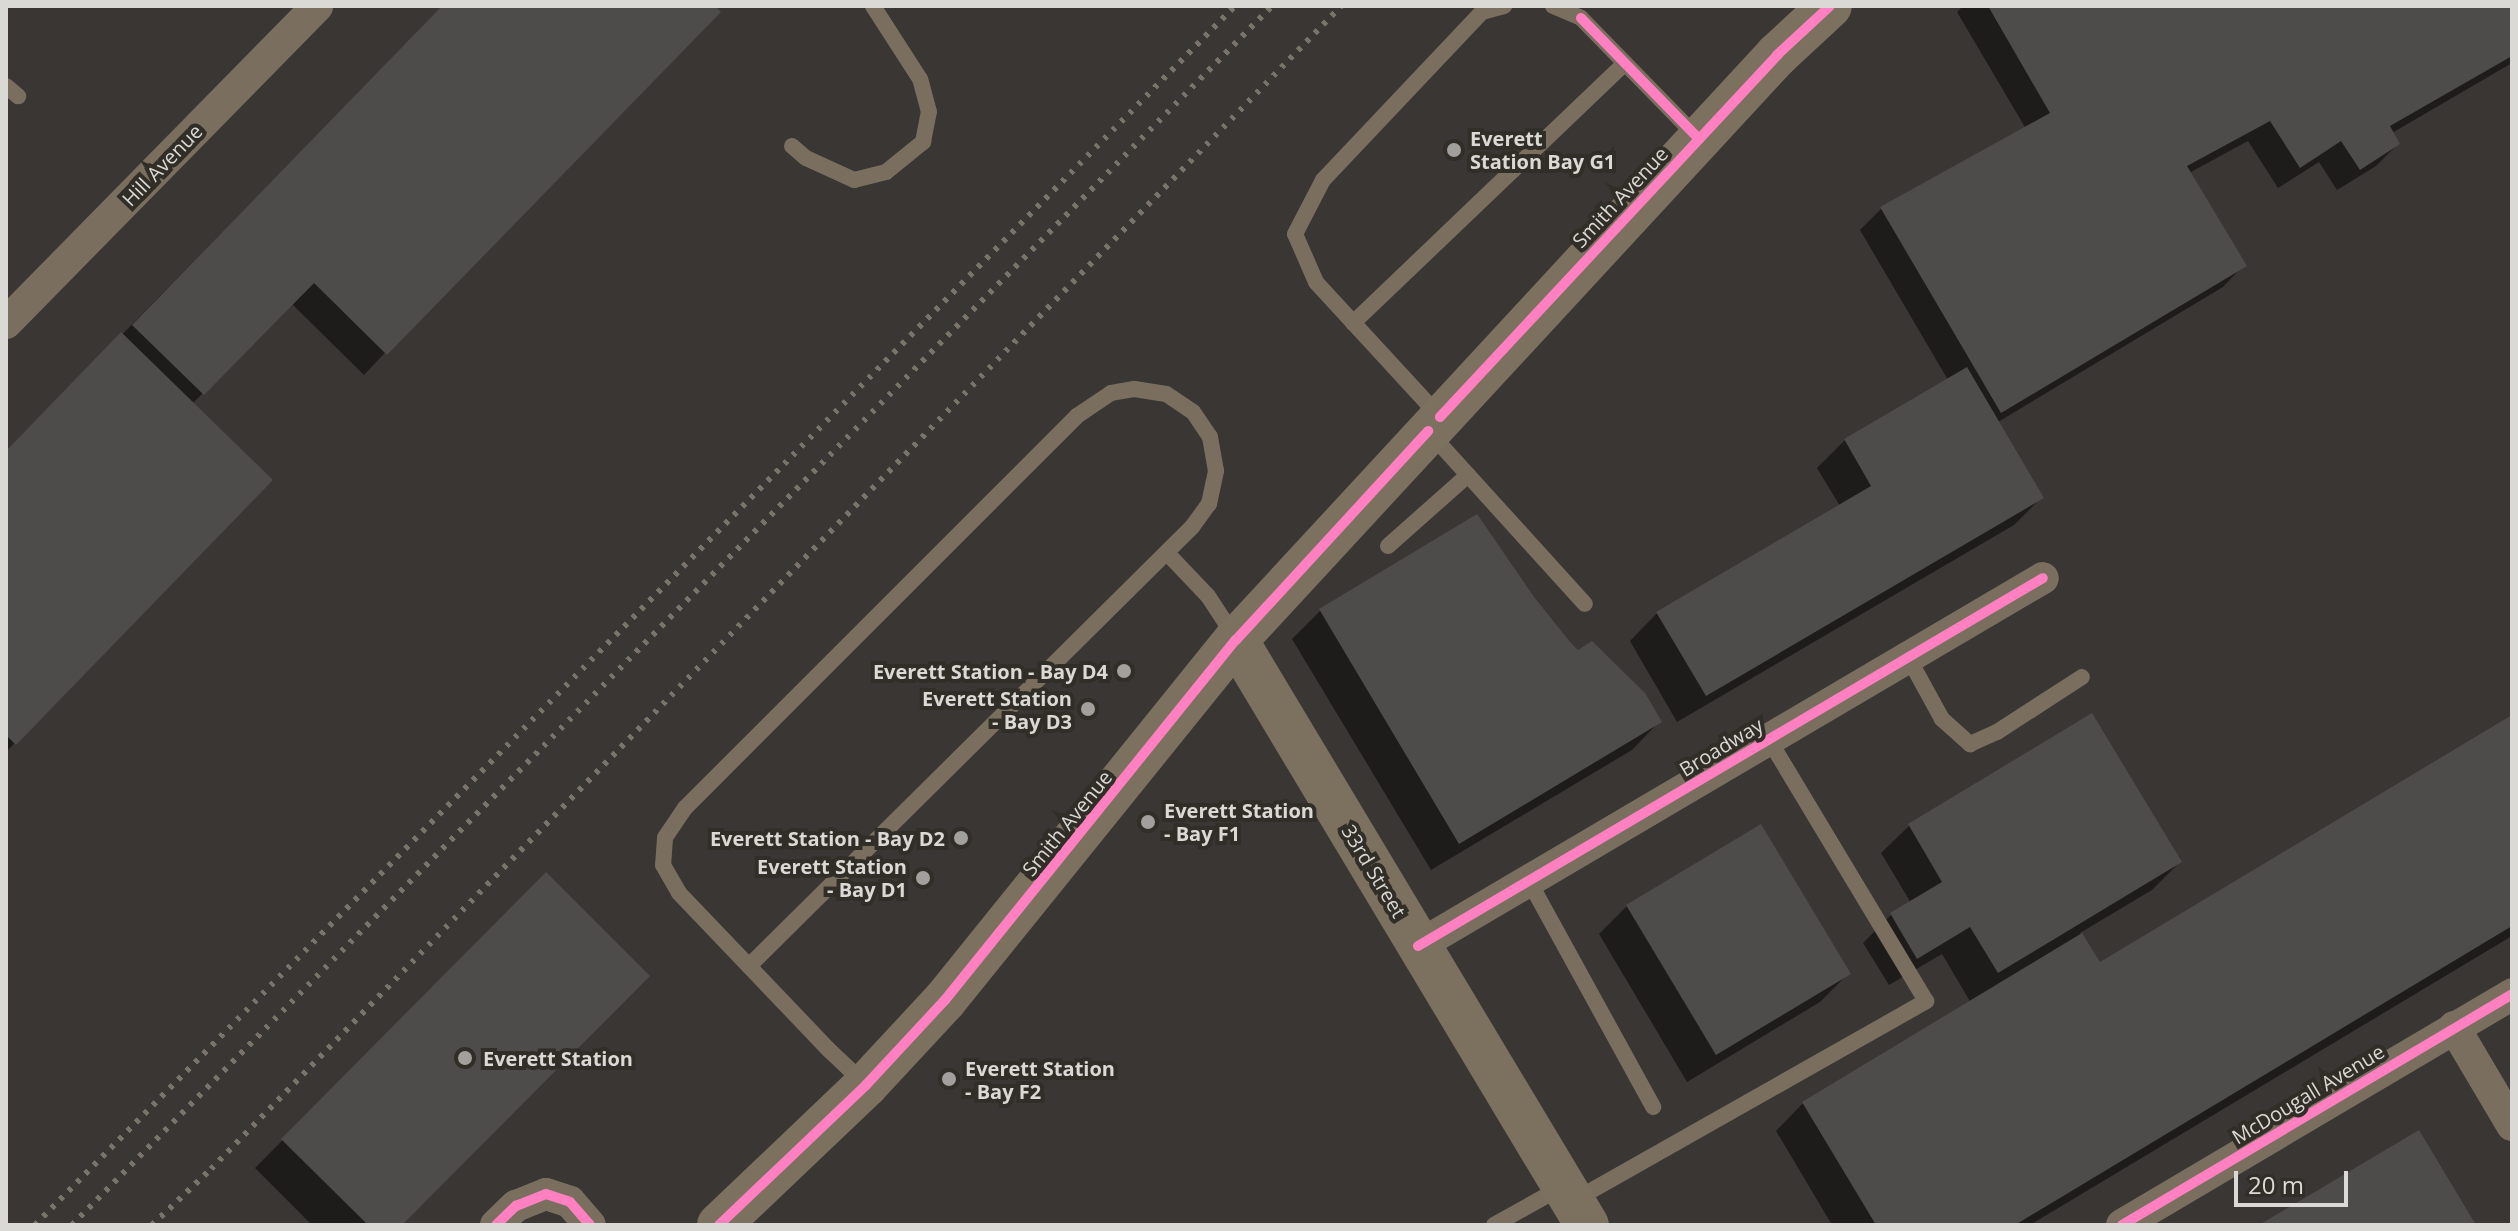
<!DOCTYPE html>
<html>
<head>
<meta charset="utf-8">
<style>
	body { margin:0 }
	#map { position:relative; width:2518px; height:1231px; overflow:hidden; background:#393633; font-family:"Open Sans",sans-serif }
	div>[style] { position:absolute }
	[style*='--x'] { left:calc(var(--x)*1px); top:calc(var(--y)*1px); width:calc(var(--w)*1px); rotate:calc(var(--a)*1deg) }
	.shadow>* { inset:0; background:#0007 }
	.building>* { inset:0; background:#4e4c4a }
	.lane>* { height:16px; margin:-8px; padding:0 8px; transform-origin:8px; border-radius:8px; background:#7a6f5f }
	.street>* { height:32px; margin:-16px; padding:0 16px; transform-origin:16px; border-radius:16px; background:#7a6f5f }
	.secondary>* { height:44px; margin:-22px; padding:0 22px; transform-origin:22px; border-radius:22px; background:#7c705f }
	.rail>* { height:6px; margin-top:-3px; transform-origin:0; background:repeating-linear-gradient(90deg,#7a736a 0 4px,transparent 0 12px) }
	.cycleway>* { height:10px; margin:-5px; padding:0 5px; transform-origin:5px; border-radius:5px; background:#ff80c0 }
	.dots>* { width:22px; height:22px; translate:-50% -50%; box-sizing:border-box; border:4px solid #312d27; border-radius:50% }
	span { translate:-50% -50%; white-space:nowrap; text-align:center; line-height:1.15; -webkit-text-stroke:8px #312d27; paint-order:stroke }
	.poi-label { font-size:20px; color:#dbd9d5; font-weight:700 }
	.left { translate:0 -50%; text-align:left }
	.right { translate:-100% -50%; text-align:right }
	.street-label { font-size:20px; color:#dbd9d5 }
	.frame { position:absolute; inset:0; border:8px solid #dbd9d5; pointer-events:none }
	.scale { position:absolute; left:2234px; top:1171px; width:114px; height:36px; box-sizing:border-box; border:4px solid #dbd9d5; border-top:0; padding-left:10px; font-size:24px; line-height:28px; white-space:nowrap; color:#dbd9d5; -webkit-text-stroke:6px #312d27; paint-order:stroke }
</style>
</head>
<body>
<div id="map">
	<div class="shadow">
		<div style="clip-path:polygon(444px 6px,712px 6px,364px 375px,291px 303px,192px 404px,270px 480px,6px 752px,6px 453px)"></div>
		<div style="clip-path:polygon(1963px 6px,2512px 6px,2512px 63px,2392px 133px,2398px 144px,2376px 166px,2337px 190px,2319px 162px,2278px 188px,2248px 141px,2189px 173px,2244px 265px,2223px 287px,1998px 422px,2042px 497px,2014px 525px,1677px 722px,1630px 641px,1657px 613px,1840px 506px,1817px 468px,1845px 440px,1948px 380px,1860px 230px,1882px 208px,2026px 129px,1957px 12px)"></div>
		<div style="clip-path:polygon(1477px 517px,1532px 598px,1570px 644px,1659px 722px,1632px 750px,1431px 870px,1292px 639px,1320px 611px)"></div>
		<div style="clip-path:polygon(2092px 716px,2180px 862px,2152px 890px,2080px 933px,2099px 965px,2512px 717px,2512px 936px,2030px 1225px,1832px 1225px,1776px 1131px,1803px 1103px,1971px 1003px,1942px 954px,1889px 985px,1863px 943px,1891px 915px,1911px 903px,1881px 853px,1909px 826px)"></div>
		<div style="clip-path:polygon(546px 875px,399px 1225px,312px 1225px,255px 1168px)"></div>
		<div style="clip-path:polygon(1627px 906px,1848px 974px,1820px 1002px,1687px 1082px,1599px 934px)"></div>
	</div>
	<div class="building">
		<div style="clip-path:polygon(442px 6px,715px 6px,721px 12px,387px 355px,314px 283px,204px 395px,132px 325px)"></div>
		<div style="clip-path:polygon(1988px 6px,2512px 6px,2512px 56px,2390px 126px,2400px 144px,2360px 170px,2341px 141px,2300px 168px,2270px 121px,2187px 166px,2247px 266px,2001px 413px,1880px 207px,2050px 113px)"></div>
		<div style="clip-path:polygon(121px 332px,273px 480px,16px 745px,6px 735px,6px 451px)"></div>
		<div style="clip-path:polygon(1967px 367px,2044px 498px,1706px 696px,1656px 612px,1871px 486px,1844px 439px)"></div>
		<div style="clip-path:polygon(1477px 514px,1534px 597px,1571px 643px,1578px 650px,1592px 641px,1645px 693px,1662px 722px,1459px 844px,1319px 609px)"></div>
		<div style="clip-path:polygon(2092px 713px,2182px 862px,1998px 973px,1970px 927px,1917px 959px,1890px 913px,1942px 882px,1908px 824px)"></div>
		<div style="clip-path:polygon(2512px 715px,2512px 926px,2015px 1225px,1876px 1225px,1802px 1102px,2082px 933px,2100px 962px)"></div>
		<div style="clip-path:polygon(1761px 824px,1851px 974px,1716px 1055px,1626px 905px)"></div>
		<div style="clip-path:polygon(546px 872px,650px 976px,402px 1225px,368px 1225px,281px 1139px)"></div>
		<div style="clip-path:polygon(2419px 1130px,2476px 1225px,2259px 1225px)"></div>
	</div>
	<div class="lane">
		<div style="--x:1553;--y:6;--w:30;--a:23"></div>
		<div style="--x:1581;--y:18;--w:168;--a:45.7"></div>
		<div style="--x:6;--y:86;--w:16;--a:40"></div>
		<div style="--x:792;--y:146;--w:18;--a:41"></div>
		<div style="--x:806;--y:158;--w:53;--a:24.6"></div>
		<div style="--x:854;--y:180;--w:33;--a:-14"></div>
		<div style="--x:886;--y:172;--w:48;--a:-39"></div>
		<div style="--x:923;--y:142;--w:31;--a:-79"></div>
		<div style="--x:929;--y:112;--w:34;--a:-105"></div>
		<div style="--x:920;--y:79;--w:87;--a:-122.8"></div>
		<div style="--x:1353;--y:323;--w:376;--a:-43.7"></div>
		<div style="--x:1440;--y:417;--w:183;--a:-132.6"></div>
		<div style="--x:1316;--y:282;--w:52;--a:-113.6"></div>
		<div style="--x:1295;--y:234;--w:61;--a:-62.6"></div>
		<div style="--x:1323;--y:180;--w:231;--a:-46.6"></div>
		<div style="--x:1482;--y:12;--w:23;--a:-15"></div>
		<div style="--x:1429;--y:432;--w:232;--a:47.8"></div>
		<div style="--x:1388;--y:546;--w:107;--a:-41.6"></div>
		<div style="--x:1167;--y:553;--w:59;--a:46.4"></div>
		<div style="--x:1208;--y:596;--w:51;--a:56.9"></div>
		<div style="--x:1908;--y:657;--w:71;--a:61.3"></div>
		<div style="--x:1942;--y:719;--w:38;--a:42"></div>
		<div style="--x:1970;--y:744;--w:30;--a:-24"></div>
		<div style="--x:1997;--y:732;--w:101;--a:-32.9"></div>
		<div style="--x:1529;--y:881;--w:258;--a:61.2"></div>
		<div style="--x:749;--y:966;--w:624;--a:-44.74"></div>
		<div style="--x:1192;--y:527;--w:29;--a:-54"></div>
		<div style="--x:1209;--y:504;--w:34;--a:-78"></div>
		<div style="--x:1216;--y:471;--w:35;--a:-100"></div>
		<div style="--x:1210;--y:437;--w:30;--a:-124"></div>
		<div style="--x:1193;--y:412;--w:32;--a:-146"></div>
		<div style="--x:1166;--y:394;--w:32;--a:-171"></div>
		<div style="--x:1134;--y:389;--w:23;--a:170"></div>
		<div style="--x:1111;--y:393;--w:41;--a:145.9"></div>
		<div style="--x:1077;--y:416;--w:554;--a:135"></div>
		<div style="--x:685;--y:808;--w:36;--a:124"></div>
		<div style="--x:665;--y:838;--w:27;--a:94"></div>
		<div style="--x:663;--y:865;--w:32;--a:60"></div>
		<div style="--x:679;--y:893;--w:216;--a:46.3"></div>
		<div style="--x:828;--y:1049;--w:50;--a:43.4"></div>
		<div style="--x:1573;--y:1201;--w:406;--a:-29.5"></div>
		<div style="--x:1926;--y:1001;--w:305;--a:-121"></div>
		<div style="--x:1494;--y:1225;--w:78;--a:-29.2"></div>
	</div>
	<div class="street">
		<div style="--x:6;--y:323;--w:444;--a:-45.5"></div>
		<div style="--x:1418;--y:946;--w:725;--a:-30.49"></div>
		<div style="--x:2454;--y:1027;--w:114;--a:59.4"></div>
		<div style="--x:496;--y:1225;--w:28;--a:-44"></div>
		<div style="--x:516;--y:1206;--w:32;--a:-22"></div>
		<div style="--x:546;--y:1194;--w:25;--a:18"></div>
		<div style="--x:570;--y:1202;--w:30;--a:49"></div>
		<div style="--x:2122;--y:1225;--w:453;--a:-30.6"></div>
	</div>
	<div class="secondary">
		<div style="--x:1236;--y:640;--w:682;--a:59.04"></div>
		<div style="--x:719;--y:1225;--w:203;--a:-43.6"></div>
		<div style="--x:866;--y:1085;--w:116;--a:-47.1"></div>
		<div style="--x:945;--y:1000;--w:463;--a:-51.1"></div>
		<div style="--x:1236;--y:640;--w:797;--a:-47.24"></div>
		<div style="--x:1777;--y:55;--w:72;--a:-42.8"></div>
	</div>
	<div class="rail">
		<div style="--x:35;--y:1225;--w:1711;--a:-45.45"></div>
		<div style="--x:72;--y:1225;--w:1711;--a:-45.45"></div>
		<div style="--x:152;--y:1225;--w:81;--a:-43.5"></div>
		<div style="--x:211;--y:1169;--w:1622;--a:-45.82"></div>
	</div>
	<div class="cycleway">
		<div style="--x:1581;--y:18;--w:169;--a:45.7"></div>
		<div style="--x:1440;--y:417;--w:495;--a:-47"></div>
		<div style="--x:1777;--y:55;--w:72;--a:-42.8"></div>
		<div style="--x:1418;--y:946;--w:725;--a:-30.49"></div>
		<div style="--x:496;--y:1225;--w:28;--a:-44"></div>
		<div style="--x:516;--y:1206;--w:32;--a:-22"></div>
		<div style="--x:546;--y:1194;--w:25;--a:18"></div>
		<div style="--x:570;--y:1202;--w:30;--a:49"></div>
		<div style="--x:719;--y:1225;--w:203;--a:-43.6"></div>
		<div style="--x:866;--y:1085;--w:116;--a:-47.1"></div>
		<div style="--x:945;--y:1000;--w:463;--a:-51.1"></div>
		<div style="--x:1236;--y:640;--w:284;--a:-47.4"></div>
		<div style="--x:2122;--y:1225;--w:453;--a:-30.6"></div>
	</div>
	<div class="dots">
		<div style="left:1454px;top:150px;background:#a2a09c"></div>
		<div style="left:1124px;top:671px;background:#a2a09c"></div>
		<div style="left:1088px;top:709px;background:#a2a09c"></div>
		<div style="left:1148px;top:822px;background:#a2a09c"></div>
		<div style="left:961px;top:838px;background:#a2a09c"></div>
		<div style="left:923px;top:878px;background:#a2a09c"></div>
		<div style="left:465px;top:1058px;background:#a2a09c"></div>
		<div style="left:949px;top:1079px;background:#a2a09c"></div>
	</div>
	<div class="poi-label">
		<span class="left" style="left:1470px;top:150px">Everett<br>Station Bay G1</span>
		<span class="right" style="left:1108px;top:671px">Everett Station - Bay D4</span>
		<span class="right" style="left:1072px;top:710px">Everett Station<br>- Bay D3</span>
		<span class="left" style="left:1164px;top:822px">Everett Station<br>- Bay F1</span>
		<span class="right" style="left:945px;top:838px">Everett Station - Bay D2</span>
		<span class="right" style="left:907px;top:878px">Everett Station<br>- Bay D1</span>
		<span class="left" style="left:483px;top:1058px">Everett Station</span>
		<span class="left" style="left:965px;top:1080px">Everett Station<br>- Bay F2</span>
	</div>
	<div class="street-label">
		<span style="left:162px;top:165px;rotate:-46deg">Hill Avenue</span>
		<span style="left:1620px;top:197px;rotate:-47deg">Smith Avenue</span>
		<span style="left:1721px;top:747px;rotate:-31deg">Broadway</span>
		<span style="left:1067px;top:823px;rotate:-51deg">Smith Avenue</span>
		<span style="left:1374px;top:871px;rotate:59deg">33rd Street</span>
		<span style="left:2308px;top:1094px;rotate:-31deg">McDougall Avenue</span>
	</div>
	<div class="frame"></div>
	<div class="scale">20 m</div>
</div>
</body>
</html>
